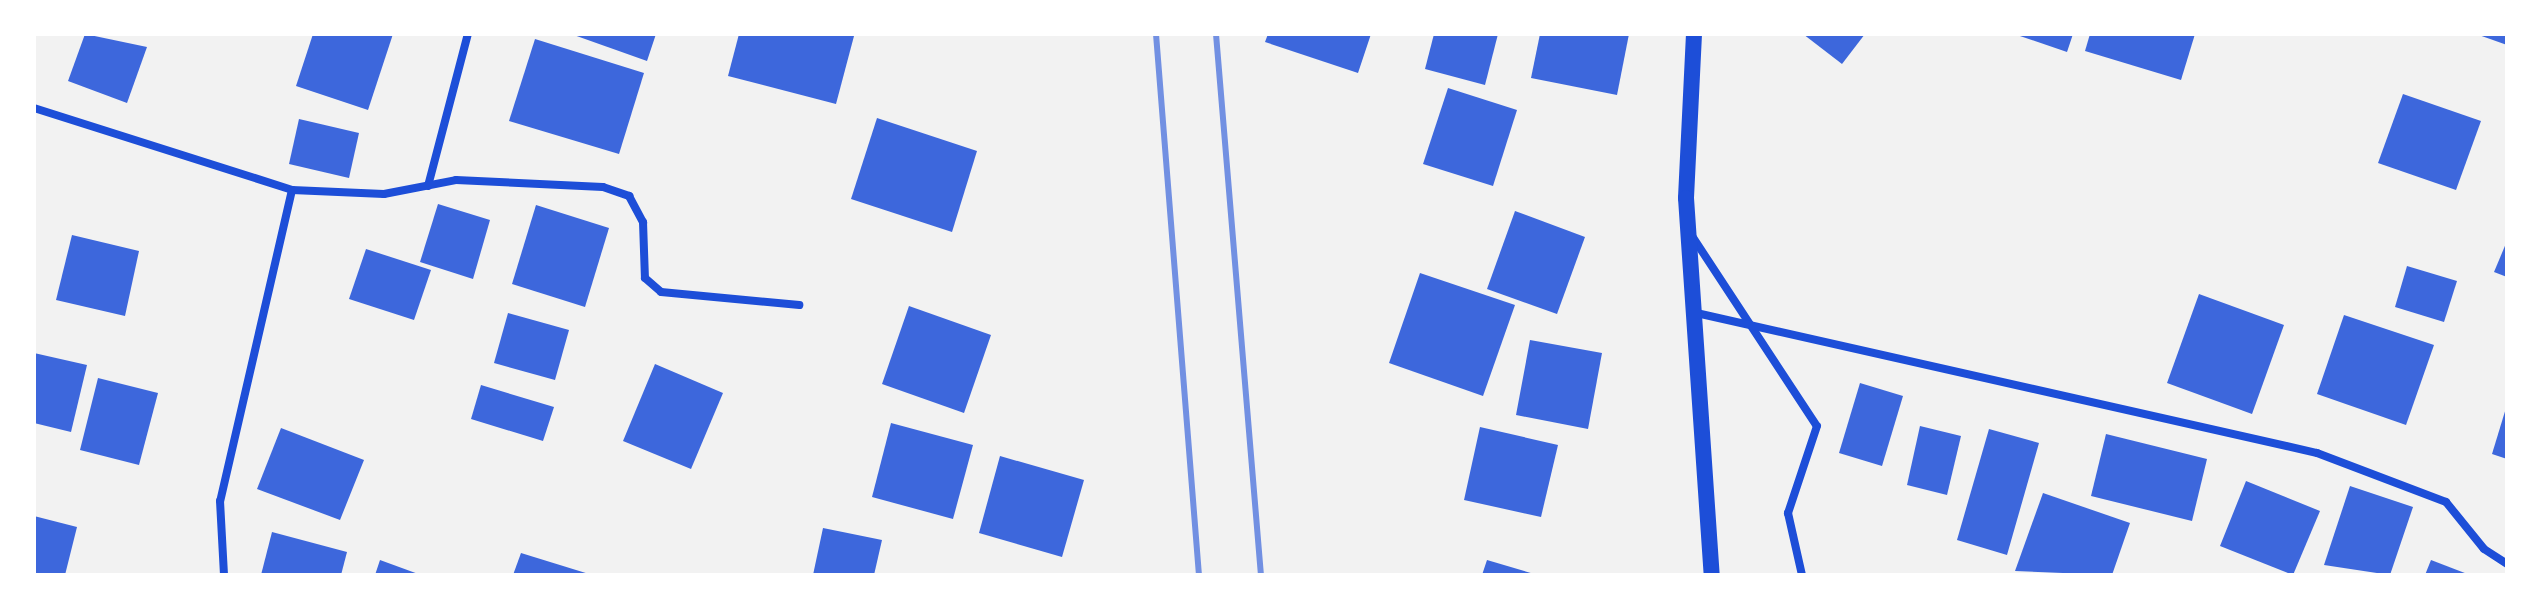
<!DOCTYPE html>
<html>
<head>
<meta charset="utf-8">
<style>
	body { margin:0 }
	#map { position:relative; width:2541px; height:609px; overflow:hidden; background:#f2f2f2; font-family:Karla,sans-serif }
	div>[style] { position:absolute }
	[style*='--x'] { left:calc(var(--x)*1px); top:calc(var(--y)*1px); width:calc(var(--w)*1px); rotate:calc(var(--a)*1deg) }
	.building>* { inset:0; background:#3d67dc }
	.minor>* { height:8px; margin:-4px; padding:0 4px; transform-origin:4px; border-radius:4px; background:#1d4ed8 }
	.secondary>* { height:16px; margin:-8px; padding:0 8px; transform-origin:8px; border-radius:8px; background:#1d4ed8 }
	.rail>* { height:6px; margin:-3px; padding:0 3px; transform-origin:3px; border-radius:3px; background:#7290e2 }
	span { translate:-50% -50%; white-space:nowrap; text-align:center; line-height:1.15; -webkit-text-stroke:6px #fff; paint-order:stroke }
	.frame { position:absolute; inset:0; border:36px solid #fff; pointer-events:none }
</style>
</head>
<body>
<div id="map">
	<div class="building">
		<div style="clip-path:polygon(85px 34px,147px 47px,127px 103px,68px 81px)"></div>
		<div style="clip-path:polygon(313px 34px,393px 34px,368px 110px,296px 86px)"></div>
		<div style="clip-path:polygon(571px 34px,656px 34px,647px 61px)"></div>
		<div style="clip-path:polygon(739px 34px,854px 36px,836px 104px,728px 76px)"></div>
		<div style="clip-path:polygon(1268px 34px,1371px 34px,1358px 73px,1265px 42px)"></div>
		<div style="clip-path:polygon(1434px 34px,1498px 34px,1485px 85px,1425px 69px)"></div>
		<div style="clip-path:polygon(1540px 34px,1629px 34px,1617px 95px,1531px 78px)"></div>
		<div style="clip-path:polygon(1803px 34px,1865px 34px,1842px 64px)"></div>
		<div style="clip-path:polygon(2014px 34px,2073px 34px,2067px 52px)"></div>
		<div style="clip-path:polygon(2090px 34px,2195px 34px,2181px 80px,2085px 51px)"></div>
		<div style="clip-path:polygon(2477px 34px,2507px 34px,2507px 45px,2476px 34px)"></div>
		<div style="clip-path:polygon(535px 39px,644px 73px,619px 154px,509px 121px)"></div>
		<div style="clip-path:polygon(1448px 88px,1517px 110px,1493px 186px,1423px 164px)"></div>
		<div style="clip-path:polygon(2403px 94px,2481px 121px,2456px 190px,2378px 163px)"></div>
		<div style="clip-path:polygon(877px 118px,977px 151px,952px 232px,851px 199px)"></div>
		<div style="clip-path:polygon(299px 119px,359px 133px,349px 178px,289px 164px)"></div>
		<div style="clip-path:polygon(438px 204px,490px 220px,473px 279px,420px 262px)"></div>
		<div style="clip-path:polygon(536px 205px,609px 228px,585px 307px,512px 284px)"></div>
		<div style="clip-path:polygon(1515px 211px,1585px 237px,1557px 314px,1487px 289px)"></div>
		<div style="clip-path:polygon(72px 235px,139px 251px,125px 316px,56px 300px)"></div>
		<div style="clip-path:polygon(2507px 241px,2507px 277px,2494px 272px)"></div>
		<div style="clip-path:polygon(366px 249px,431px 270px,414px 320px,349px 299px)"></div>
		<div style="clip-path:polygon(2407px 266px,2457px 281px,2444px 322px,2395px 307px)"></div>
		<div style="clip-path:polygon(1420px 273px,1515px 305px,1483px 396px,1389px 363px)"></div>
		<div style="clip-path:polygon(2199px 294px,2284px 325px,2252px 414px,2167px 383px)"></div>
		<div style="clip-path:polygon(909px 306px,991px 335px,964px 413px,882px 384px)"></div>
		<div style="clip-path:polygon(508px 313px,569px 330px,555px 380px,494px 363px)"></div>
		<div style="clip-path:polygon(2344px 315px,2434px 345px,2406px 425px,2317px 394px)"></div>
		<div style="clip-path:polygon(1530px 340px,1602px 353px,1588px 429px,1516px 415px)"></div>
		<div style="clip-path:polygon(34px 353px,87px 365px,71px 432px,34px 423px)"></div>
		<div style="clip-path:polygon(655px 364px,723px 393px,691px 469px,623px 441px)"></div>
		<div style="clip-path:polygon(98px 378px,158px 393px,139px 465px,80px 450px)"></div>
		<div style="clip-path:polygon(1860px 383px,1903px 396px,1882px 466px,1839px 453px)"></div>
		<div style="clip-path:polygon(481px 385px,554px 407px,543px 441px,471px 419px)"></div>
		<div style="clip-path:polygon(2506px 408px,2507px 408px,2507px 459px,2492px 454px)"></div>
		<div style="clip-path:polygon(891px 423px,973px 445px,953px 519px,872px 497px)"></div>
		<div style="clip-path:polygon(1920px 426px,1961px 436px,1947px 495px,1907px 485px)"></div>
		<div style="clip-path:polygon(1480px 427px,1558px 445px,1541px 517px,1464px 500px)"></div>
		<div style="clip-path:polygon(281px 428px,364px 460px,340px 520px,257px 489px)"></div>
		<div style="clip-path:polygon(1989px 429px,2039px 443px,2007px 555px,1957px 540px)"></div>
		<div style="clip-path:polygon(2106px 434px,2207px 459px,2192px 521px,2091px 496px)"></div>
		<div style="clip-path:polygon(1000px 456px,1084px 480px,1062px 557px,979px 533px)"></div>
		<div style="clip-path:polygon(2246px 481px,2320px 511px,2293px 575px,2220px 546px)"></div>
		<div style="clip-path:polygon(2350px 486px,2413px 507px,2390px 575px,2324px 565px)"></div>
		<div style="clip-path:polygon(2043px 493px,2130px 523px,2112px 575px,2015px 571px)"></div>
		<div style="clip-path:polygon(34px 516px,77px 527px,65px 575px,34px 575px)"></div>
		<div style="clip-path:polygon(823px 528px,882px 540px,874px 575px,813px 575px)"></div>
		<div style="clip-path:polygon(272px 532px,347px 552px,341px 575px,261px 575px)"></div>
		<div style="clip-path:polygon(521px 553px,589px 574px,589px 575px,513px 575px)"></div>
		<div style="clip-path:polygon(380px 560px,421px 575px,375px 575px)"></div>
		<div style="clip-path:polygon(1487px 560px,1534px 574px,1534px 575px,1482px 575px)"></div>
		<div style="clip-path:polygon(2431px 560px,2470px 575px,2425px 575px)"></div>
	</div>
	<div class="minor">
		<div style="--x:34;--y:108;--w:271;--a:17.6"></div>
		<div style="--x:292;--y:190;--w:319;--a:103"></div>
		<div style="--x:220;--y:501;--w:74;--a:86.9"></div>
		<div style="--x:428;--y:186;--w:157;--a:-75.3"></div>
		<div style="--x:292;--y:190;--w:92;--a:2.5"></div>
		<div style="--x:384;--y:194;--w:73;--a:-11"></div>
		<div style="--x:456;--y:180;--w:147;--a:2.7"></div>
		<div style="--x:603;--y:187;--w:28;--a:19"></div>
		<div style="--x:629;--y:196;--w:30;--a:62"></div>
		<div style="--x:643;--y:222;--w:56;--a:88"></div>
		<div style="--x:645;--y:278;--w:21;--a:41"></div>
		<div style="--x:661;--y:292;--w:139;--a:5.4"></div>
		<div style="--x:1692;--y:236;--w:227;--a:56.7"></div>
		<div style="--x:1817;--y:426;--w:92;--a:108.4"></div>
		<div style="--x:1788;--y:513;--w:64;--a:77.3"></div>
		<div style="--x:1692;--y:312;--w:641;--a:12.71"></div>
		<div style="--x:2317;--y:453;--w:138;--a:20.8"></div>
		<div style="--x:2446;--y:502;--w:60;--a:51"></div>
		<div style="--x:2484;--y:549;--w:27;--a:33"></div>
	</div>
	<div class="secondary">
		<div style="--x:1694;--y:34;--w:164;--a:92.8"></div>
		<div style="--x:1686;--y:198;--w:378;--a:86.1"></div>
	</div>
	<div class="rail">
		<div style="--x:1156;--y:34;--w:543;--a:85.46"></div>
		<div style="--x:1216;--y:34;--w:543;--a:85.25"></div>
	</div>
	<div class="frame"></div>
</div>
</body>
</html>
